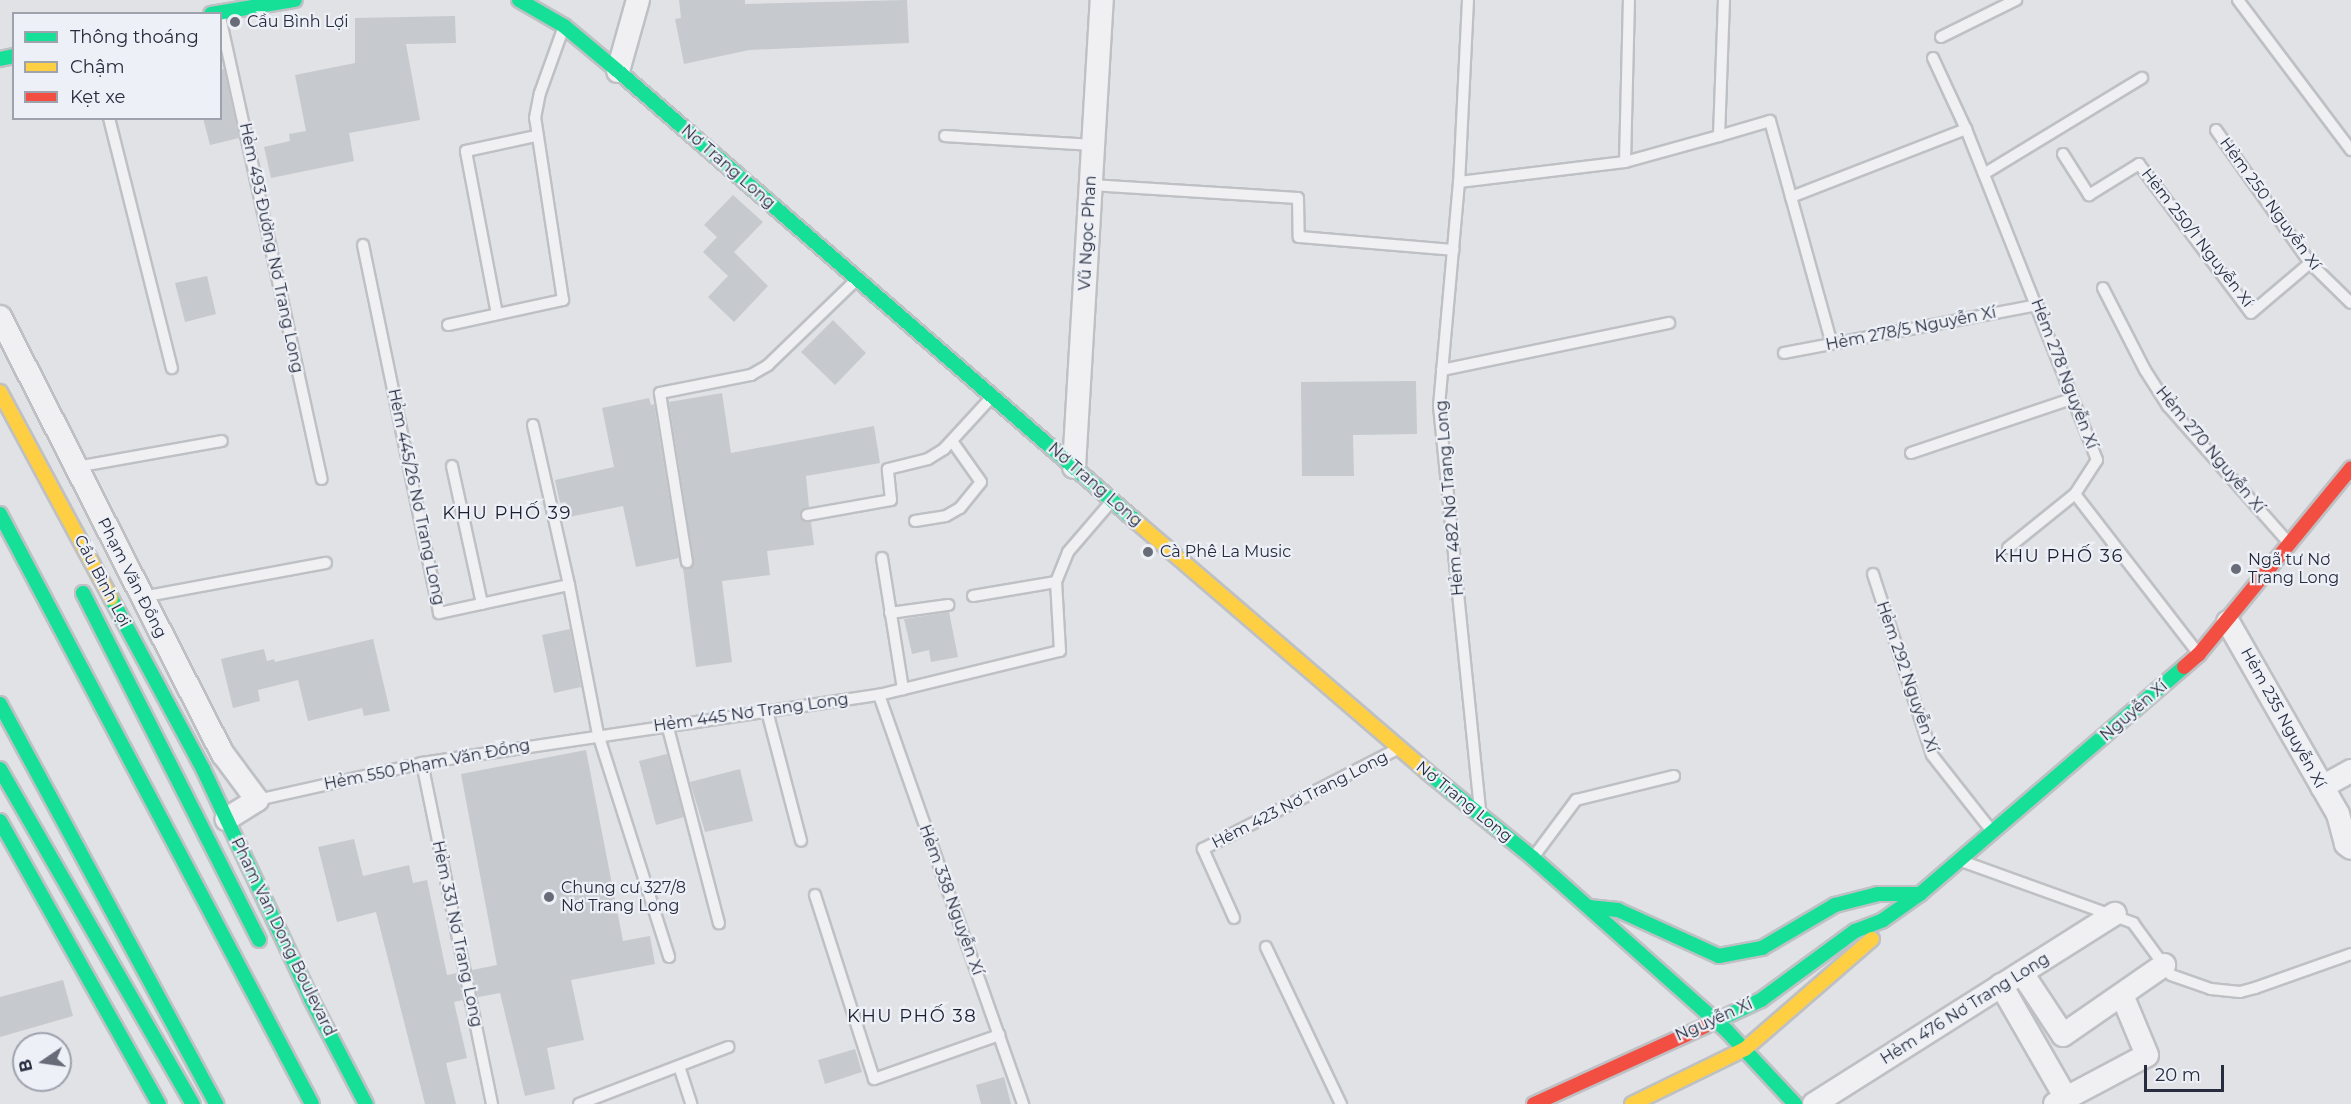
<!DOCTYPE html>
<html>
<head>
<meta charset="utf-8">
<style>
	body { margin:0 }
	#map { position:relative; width:2351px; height:1104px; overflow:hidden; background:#e0e2e6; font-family:Montserrat,sans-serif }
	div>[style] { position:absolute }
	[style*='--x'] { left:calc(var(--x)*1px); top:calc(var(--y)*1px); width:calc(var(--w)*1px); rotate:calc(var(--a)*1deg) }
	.building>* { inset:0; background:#c6c9cd }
	.roads { filter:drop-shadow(2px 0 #bec0c4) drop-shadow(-2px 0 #bec0c4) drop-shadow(0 2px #bec0c4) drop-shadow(0 -2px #bec0c4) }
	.lane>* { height:10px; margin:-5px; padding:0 5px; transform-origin:5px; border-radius:5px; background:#f0f0f2 }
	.street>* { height:22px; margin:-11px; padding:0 11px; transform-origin:11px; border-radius:11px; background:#f0f0f2 }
	.fast>* { height:14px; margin:-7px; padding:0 7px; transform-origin:7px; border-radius:7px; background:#16e098 }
	.slow>* { height:14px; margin:-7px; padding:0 7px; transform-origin:7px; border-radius:7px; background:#ffcf43 }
	.jam>* { height:14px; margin:-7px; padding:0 7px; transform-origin:7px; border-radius:7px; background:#f24e42 }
	.dots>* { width:16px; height:16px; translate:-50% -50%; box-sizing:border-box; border:3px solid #edf0f6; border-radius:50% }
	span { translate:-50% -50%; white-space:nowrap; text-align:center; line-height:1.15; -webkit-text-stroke:4.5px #edf0f6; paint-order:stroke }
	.poi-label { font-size:16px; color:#272d3f }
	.left { translate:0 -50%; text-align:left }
	.street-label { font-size:16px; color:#272d3f }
	.neighbourhood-label { font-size:18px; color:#191f30; letter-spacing:1.5px }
	.legend { position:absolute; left:12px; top:12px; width:210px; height:108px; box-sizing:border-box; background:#edf0f6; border:2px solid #9ea2ad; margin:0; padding:8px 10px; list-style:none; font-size:18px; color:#272d3f }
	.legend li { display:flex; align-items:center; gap:12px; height:30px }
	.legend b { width:30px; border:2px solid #9ea2ad }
	.north { position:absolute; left:12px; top:1032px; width:60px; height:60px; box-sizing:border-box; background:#edf0f6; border:2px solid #9ea2ad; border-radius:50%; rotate:257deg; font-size:16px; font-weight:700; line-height:24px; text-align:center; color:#272d3f }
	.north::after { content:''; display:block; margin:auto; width:21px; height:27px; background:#686c79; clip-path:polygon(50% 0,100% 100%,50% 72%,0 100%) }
	.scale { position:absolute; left:2144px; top:1065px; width:80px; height:27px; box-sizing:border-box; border:3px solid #272d3f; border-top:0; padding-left:8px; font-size:18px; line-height:21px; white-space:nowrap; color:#272d3f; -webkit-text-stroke:4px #edf0f6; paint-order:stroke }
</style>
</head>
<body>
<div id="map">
	<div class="building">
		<div style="clip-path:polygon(679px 0,745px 0,745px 4px,907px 0,909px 43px,749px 50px,684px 64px,675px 19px,681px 18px)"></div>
		<div style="clip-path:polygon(455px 16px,456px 43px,406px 44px,420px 120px,349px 133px,354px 161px,271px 178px,264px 147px,290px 141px,289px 134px,306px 131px,295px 75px,355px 63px,355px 18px)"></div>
		<div style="clip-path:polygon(224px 69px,239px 138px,210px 145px,203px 118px,220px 118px,220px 70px)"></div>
		<div style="clip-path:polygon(733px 195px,763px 222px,734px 252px,768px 286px,734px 322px,708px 297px,728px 276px,703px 252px,717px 237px,704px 225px)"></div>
		<div style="clip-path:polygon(207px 276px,216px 314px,185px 322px,175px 283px)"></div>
		<div style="clip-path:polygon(833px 320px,866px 353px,835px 385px,801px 352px)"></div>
		<div style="clip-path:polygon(1416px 381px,1417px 434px,1353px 435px,1354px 476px,1302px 476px,1301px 382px)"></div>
		<div style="clip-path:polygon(722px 393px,731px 453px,874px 426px,880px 463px,806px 476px,809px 507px,802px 510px,800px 516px,804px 522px,811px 522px,814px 545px,767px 551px,770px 575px,722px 581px,732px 662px,696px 667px,683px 568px,691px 568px,694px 561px,669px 402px)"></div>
		<div style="clip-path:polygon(649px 398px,651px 405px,654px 404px,679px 558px,636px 567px,623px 506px,569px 517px,566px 502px,560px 503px,555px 480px,614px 467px,602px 408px)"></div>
		<div style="clip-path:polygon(949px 612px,958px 657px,931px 662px,929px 650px,912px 654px,904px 619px)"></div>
		<div style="clip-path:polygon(570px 629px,581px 687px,554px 693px,542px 635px)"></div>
		<div style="clip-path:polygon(373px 639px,390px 711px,364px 716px,362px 708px,308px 721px,298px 680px,258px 690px,260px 701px,233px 708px,221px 659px,264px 649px,267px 661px,274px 659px,275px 662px)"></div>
		<div style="clip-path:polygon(586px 750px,623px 941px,650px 936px,655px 964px,571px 980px,584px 1040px,547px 1048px,555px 1089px,525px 1096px,500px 993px,478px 997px,472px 970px,497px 965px,461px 774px)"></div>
		<div style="clip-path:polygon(667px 754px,684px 817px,656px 825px,639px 761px)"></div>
		<div style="clip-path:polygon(740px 769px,753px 821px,705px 832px,690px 782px)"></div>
		<div style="clip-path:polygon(354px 839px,363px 876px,409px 865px,413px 883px,427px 880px,447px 975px,457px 973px,463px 1000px,454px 1002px,467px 1058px,446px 1063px,456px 1104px,425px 1104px,376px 912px,337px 922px,318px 847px)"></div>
		<div style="clip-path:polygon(63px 980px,73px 1016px,0 1037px,0 997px)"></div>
		<div style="clip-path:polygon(855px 1049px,862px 1072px,825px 1084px,818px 1060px)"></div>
		<div style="clip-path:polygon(1004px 1077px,1011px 1104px,981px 1104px,976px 1085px)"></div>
	</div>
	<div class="roads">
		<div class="lane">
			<div style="--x:1468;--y:0;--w:182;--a:92.8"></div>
			<div style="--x:1459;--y:182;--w:225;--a:95.1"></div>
			<div style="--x:1439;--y:406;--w:403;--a:84.2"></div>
			<div style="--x:2238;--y:0;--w:188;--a:53"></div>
			<div style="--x:220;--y:17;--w:473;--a:77.6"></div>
			<div style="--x:1941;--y:37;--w:84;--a:-26.3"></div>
			<div style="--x:1933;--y:58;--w:78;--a:65.1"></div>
			<div style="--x:1966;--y:129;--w:356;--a:68.4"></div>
			<div style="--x:2097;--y:460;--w:40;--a:122.9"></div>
			<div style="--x:2075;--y:494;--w:200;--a:52.3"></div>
			<div style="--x:109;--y:118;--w:258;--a:75.9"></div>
			<div style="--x:2216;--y:130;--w:163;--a:54.7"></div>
			<div style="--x:2310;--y:263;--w:57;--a:44.3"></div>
			<div style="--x:945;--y:136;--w:148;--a:3.5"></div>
			<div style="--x:1719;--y:136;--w:53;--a:-16.4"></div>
			<div style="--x:1770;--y:121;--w:231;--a:74.5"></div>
			<div style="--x:2063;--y:154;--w:49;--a:57.6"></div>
			<div style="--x:2089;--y:195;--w:59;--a:-31.8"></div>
			<div style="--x:2139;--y:164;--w:186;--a:53.1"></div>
			<div style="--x:2251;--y:313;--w:77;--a:-40.3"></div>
			<div style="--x:1625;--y:162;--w:162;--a:-88.6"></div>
			<div style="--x:1984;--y:174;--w:185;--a:-31.3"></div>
			<div style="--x:1459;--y:182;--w:167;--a:-6.9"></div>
			<div style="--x:1625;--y:162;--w:98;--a:-15.5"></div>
			<div style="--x:1719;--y:136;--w:136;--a:-87.9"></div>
			<div style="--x:1091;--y:185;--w:207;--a:3.6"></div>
			<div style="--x:1298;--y:198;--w:39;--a:89"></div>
			<div style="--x:1299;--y:237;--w:155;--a:4.8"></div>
			<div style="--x:1791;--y:197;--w:188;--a:-21.2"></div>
			<div style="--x:363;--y:245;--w:376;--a:78.3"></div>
			<div style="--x:439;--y:613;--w:133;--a:-12.2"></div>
			<div style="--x:569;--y:585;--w:152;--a:79"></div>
			<div style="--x:598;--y:734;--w:234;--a:72.3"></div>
			<div style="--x:2103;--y:288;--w:92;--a:62.9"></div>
			<div style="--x:2145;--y:370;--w:43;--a:57.4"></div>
			<div style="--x:2168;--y:406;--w:180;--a:48.6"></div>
			<div style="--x:497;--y:314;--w:166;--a:-100.8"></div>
			<div style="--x:466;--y:151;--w:72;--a:-12.1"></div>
			<div style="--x:448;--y:325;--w:118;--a:-12.3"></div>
			<div style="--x:563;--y:300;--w:184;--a:-98.7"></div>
			<div style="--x:535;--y:118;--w:25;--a:-79"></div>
			<div style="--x:540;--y:93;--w:68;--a:-70.2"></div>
			<div style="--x:1784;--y:353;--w:258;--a:-10.7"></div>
			<div style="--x:1442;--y:370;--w:232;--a:-11.7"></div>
			<div style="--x:533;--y:425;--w:164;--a:77.3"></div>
			<div style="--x:1911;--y:453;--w:169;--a:-18.6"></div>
			<div style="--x:452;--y:466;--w:141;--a:77.7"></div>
			<div style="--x:76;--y:467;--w:148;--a:-10.1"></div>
			<div style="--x:807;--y:515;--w:85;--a:-10.1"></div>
			<div style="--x:891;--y:500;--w:31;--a:-96"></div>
			<div style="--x:888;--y:469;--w:41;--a:-14"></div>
			<div style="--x:928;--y:459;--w:19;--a:-32"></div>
			<div style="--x:944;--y:449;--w:68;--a:-47.4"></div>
			<div style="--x:915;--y:521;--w:31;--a:-9"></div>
			<div style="--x:946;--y:516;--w:16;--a:-30"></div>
			<div style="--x:960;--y:508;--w:33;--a:-51"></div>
			<div style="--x:981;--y:482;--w:50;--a:-125.3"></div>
			<div style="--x:2008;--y:548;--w:86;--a:-38.9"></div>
			<div style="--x:882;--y:558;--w:133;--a:80.9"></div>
			<div style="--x:687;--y:562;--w:171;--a:-99.1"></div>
			<div style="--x:660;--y:393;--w:93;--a:-11.2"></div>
			<div style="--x:751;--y:375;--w:20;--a:-30"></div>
			<div style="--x:768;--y:365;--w:122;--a:-44"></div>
			<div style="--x:1873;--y:574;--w:190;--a:71.9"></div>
			<div style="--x:1932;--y:755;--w:95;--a:51.8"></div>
			<div style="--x:973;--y:596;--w:84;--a:-9.6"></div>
			<div style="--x:142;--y:597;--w:187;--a:-10.5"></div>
			<div style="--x:890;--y:613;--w:59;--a:-7.9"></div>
			<div style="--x:879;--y:695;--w:434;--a:70.6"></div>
			<div style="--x:767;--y:711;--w:134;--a:75.3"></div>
			<div style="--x:667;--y:724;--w:206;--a:75.4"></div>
			<div style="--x:422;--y:763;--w:348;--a:78.4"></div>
			<div style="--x:257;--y:800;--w:169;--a:-12.6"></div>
			<div style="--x:422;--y:763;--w:462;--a:-8.5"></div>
			<div style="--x:879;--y:695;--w:186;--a:-13.7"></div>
			<div style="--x:1060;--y:651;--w:69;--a:-93.3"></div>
			<div style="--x:1056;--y:582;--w:32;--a:-68"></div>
			<div style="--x:1068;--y:552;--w:65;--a:-49.4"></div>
			<div style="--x:1535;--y:855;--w:69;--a:-53.3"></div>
			<div style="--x:1576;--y:800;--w:101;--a:-13.8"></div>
			<div style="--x:1964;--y:862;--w:180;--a:19.8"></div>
			<div style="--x:2133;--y:923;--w:64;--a:53.8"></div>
			<div style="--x:2171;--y:975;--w:42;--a:19.3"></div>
			<div style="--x:2211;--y:989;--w:29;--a:6"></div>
			<div style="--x:2240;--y:992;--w:16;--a:-15"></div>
			<div style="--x:2255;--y:988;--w:102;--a:-19.5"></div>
			<div style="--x:815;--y:895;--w:193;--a:72.2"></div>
			<div style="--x:874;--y:1079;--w:133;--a:-19.4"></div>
			<div style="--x:1234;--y:918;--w:76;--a:-114.2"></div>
			<div style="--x:1203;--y:849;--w:217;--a:-27.2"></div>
			<div style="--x:1266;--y:947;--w:174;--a:64.5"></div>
			<div style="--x:679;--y:1066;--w:40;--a:72"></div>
			<div style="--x:579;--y:1104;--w:160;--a:-20.9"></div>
		</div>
		<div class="street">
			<div style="--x:618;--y:71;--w:74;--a:-74.3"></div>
			<div style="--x:0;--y:317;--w:491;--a:63"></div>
			<div style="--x:223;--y:754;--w:57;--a:53.5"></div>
			<div style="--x:257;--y:800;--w:36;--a:148"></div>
			<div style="--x:1074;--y:467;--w:468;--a:-86.6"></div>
			<div style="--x:2228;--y:622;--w:221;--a:60.2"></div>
			<div style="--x:2338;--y:814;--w:31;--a:75"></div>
			<div style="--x:2346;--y:844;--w:6;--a:39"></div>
			<div style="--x:2322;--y:787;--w:33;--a:-29"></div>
			<div style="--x:2022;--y:973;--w:74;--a:56.5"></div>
			<div style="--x:2063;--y:1035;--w:123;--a:-34.7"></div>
			<div style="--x:2001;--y:985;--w:130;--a:60.1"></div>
			<div style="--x:1814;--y:1104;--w:356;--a:-32.3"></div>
			<div style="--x:2055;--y:1104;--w:104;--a:-28"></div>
			<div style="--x:2147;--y:1055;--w:65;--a:-112.6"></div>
		</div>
		<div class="fast">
			<div style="--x:519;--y:0;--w:52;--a:30"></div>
			<div style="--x:564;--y:26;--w:70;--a:39.8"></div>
			<div style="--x:618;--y:71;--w:689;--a:41"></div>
			<div style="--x:211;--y:14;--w:85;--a:-9.5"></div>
			<div style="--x:0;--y:59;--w:14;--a:-12"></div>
			<div style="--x:0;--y:514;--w:667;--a:62.13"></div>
			<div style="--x:83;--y:593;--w:389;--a:63.1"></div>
			<div style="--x:111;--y:598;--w:194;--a:61.7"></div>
			<div style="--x:203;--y:769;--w:254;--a:64.8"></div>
			<div style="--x:311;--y:999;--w:119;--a:62.4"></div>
			<div style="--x:0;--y:704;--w:455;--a:61.6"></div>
			<div style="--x:0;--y:769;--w:387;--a:60.1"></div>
			<div style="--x:1426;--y:771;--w:138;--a:39.1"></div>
			<div style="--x:1533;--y:858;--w:260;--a:41.7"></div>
			<div style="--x:1727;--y:1031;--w:100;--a:47"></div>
			<div style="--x:0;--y:821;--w:325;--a:60.7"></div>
			<div style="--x:1589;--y:907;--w:29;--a:6"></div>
			<div style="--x:1618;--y:910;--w:111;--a:24.5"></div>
			<div style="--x:1719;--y:956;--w:44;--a:-10.5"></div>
			<div style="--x:1762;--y:948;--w:85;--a:-30.5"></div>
			<div style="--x:1835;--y:905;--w:44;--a:-14.3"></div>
			<div style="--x:1878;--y:894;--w:42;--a:0"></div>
			<div style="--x:1705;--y:1026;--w:62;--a:-24.9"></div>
			<div style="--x:1761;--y:1000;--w:117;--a:-36.3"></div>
			<div style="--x:1855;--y:931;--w:30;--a:-21"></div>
			<div style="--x:1883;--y:920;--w:45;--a:-35.1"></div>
			<div style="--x:1920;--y:894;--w:348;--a:-40.7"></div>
		</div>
		<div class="slow">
			<div style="--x:0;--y:392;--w:234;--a:61.7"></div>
			<div style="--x:1138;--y:523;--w:380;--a:40.7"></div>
			<div style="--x:1632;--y:1104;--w:126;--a:-26"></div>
			<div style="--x:1745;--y:1049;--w:168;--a:-40.9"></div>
		</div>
		<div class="jam">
			<div style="--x:2184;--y:667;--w:20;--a:-41"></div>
			<div style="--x:2199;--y:654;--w:240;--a:-50.7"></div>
			<div style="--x:1534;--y:1104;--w:188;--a:-24.5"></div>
		</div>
	</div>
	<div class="dots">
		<div style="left:235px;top:22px;background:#686c79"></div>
		<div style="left:1148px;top:552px;background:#686c79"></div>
		<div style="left:2236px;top:569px;background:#686c79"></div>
		<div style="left:549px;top:897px;background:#686c79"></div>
	</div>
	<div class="poi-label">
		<span class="left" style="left:247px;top:22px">Cầu Bình Lợi</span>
		<span class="left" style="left:1160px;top:552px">Cà Phê La Music</span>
		<span class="left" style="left:2248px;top:569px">Ngã tư Nơ<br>Trang Long</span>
		<span class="left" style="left:561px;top:897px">Chung cư 327/8<br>Nơ Trang Long</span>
	</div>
	<div class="street-label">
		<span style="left:728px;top:167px;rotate:41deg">Nơ Trang Long</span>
		<span style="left:2270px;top:204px;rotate:54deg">Hẻm 250 Nguyễn Xí</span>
		<span style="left:1088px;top:233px;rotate:-87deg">Vũ Ngọc Phan</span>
		<span style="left:2197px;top:238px;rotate:52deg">Hẻm 250/1 Nguyễn Xí</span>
		<span style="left:271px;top:248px;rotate:78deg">Hẻm 493 Đường Nơ Trang Long</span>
		<span style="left:1911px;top:329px;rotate:-11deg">Hẻm 278/5 Nguyễn Xí</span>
		<span style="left:2064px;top:374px;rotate:69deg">Hẻm 278 Nguyễn Xí</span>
		<span style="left:2210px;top:450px;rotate:50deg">Hẻm 270 Nguyễn Xí</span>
		<span style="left:1095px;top:485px;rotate:41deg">Nơ Trang Long</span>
		<span style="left:416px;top:497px;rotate:78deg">Hẻm 445/26 Nơ Trang Long</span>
		<span style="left:1450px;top:498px;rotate:-95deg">Hẻm 482 Nơ Trang Long</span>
		<span style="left:132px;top:578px;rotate:63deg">Phạm Văn Đồng</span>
		<span style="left:102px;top:581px;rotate:62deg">Cầu Bình Lợi</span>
		<span style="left:1907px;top:677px;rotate:71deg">Hẻm 292 Nguyễn Xí</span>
		<span style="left:2134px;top:711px;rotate:-41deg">Nguyễn Xí</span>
		<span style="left:751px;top:713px;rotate:-8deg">Hẻm 445 Nơ Trang Long</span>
		<span style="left:2283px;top:718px;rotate:61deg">Hẻm 235 Nguyễn Xí</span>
		<span style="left:427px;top:765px;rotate:-11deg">Hẻm 550 Phạm Văn Đồng</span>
		<span style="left:1300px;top:800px;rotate:-27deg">Hẻm 423 Nơ Trang Long</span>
		<span style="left:1464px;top:802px;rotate:39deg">Nơ Trang Long</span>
		<span style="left:951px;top:900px;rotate:70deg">Hẻm 338 Nguyễn Xí</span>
		<span style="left:457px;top:934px;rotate:78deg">Hẻm 331 Nơ Trang Long</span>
		<span style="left:283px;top:937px;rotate:64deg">Pham Van Dong Boulevard</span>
		<span style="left:1965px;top:1009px;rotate:-32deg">Hẻm 476 Nơ Trang Long</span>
		<span style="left:1714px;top:1020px;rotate:-24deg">Nguyễn Xí</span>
	</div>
	<div class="neighbourhood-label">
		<span style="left:507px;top:513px">KHU PHỐ 39</span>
		<span style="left:2059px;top:556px">KHU PHỐ 36</span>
		<span style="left:912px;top:1016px">KHU PHỐ 38</span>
	</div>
	<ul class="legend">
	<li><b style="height:8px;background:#16e098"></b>Thông thoáng</li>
	<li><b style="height:8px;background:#ffcf43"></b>Chậm</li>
	<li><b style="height:8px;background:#f24e42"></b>Kẹt xe</li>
	</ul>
	<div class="north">B</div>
	<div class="scale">20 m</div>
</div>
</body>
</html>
